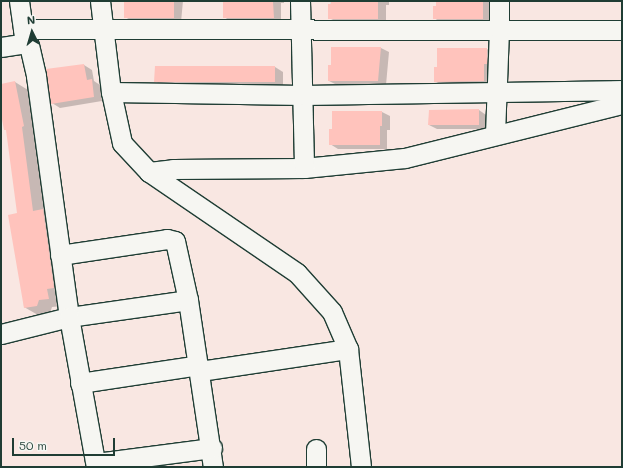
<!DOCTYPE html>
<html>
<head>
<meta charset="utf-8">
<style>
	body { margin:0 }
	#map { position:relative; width:623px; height:468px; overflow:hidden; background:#f9e7e2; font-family:Mali,sans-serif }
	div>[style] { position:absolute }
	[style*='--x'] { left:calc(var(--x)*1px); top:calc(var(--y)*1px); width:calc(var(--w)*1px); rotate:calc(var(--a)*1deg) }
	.shadow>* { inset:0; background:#0003 }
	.building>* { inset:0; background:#ffc3bc }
	.roads { filter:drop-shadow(1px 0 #1f3d34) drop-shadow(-1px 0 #1f3d34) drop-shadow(0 1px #1f3d34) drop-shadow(0 -1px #1f3d34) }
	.minor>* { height:19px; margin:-9.5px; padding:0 9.5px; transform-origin:9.5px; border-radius:9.5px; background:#f6f6f2 }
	span { translate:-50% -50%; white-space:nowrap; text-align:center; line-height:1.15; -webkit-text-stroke:3.5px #f6f6f2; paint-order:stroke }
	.frame { position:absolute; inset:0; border:2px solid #1f3d34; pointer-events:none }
	.north { position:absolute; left:12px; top:12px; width:40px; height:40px; -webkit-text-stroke:3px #f6f6f2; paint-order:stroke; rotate:355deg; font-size:11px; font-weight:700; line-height:16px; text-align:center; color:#1f3d34 }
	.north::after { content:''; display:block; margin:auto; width:14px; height:18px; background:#1f3d34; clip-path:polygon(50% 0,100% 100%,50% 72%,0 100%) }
	.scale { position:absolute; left:12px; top:438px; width:103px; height:18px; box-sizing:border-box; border:2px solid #1f3d34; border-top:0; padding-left:5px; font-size:12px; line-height:14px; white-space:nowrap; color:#1f3d34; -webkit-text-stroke:3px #f6f6f2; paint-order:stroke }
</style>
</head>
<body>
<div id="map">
	<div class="shadow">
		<div style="clip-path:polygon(127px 1px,183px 1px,181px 22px,132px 21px,125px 17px)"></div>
		<div style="clip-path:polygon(227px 1px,284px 1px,284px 3px,281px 3px,281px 22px,232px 22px,224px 17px)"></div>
		<div style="clip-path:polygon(331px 1px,389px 1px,389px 5px,386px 5px,386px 22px,337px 22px,329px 18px)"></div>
		<div style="clip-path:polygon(437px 1px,493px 1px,491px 23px,442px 23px,434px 18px)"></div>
		<div style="clip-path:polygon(381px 48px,389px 52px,386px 85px,337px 85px,329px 81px,332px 66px)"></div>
		<div style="clip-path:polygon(487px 49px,494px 54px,492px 85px,443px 86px,435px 81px,438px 68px)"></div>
		<div style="clip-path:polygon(84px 65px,92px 70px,94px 81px,100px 85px,102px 101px,60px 108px,52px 103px,47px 70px)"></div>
		<div style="clip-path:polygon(156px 67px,275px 67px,283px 72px,283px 86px,163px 86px,155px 81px)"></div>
		<div style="clip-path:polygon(15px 82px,28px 90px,45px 211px,56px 218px,62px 306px,52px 307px,50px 313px,38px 315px,24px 307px,18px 214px,7px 130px,1px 111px,1px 85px)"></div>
		<div style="clip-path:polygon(479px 110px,486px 115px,486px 129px,437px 129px,429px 125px)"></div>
		<div style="clip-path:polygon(333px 112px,382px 112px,390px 116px,390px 130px,387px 130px,387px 149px,338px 149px,330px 144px,333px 130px)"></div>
	</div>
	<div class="building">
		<div style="clip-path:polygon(331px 1px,378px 1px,378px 19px,328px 19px,328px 4px,331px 4px)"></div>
		<div style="clip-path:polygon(436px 1px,483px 1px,483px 19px,433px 19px,433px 6px,436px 6px)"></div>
		<div style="clip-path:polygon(124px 2px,174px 2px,174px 18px,124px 18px)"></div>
		<div style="clip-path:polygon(223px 2px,273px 2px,274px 18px,223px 18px)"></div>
		<div style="clip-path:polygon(331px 47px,381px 47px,378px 81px,328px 81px,328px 65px,331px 65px)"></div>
		<div style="clip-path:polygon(437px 48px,487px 48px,487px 64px,484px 64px,484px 81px,434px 82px,434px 67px,437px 67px)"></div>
		<div style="clip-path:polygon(84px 64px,87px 80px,92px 79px,94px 97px,51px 104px,46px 69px)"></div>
		<div style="clip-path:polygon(155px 66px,275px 66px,275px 82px,154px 82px)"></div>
		<div style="clip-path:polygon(15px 81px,24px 126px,22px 127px,33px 211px,43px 209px,54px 288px,47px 289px,49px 299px,39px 300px,37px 306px,24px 308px,8px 215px,17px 213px,6px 130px,4px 130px,1px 114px,1px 84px)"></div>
		<div style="clip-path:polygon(479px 109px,479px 125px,428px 125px,429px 110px)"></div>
		<div style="clip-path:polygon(332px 111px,382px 111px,382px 126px,380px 126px,380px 145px,329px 145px,329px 129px,332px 129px)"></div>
	</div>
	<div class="roads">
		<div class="minor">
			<div style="--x:19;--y:1;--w:42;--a:81.9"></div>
			<div style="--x:25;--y:43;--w:4;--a:27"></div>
			<div style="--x:29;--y:45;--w:32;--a:77"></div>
			<div style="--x:36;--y:76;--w:243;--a:82.2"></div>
			<div style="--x:69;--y:317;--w:120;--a:-8.1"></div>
			<div style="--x:188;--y:300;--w:169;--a:81.5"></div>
			<div style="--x:100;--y:1;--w:92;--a:83.1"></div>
			<div style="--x:111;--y:92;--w:52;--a:77.8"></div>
			<div style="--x:122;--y:143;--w:40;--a:47"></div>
			<div style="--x:149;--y:172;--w:24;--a:-7"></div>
			<div style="--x:173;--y:169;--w:131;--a:-0.4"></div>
			<div style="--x:304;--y:168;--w:101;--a:-5.7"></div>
			<div style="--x:405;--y:158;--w:224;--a:-14"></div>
			<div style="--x:300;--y:1;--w:167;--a:88.6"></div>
			<div style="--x:23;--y:29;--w:599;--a:0.1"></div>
			<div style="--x:1;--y:47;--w:24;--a:-9"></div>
			<div style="--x:111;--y:92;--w:192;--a:0.9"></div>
			<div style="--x:303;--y:95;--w:319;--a:-0.9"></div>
			<div style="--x:495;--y:134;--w:105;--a:-87.8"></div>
			<div style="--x:499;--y:29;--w:28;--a:-90"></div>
			<div style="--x:149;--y:172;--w:179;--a:34.3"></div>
			<div style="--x:297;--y:273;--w:52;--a:48.1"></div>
			<div style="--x:332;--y:312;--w:40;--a:66.6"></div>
			<div style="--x:348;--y:349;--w:119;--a:83.7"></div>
			<div style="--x:60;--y:255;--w:108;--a:-8.5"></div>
			<div style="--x:167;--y:239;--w:8;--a:14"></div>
			<div style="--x:175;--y:241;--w:60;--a:77.6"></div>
			<div style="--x:1;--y:334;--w:70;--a:-14"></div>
			<div style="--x:69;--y:317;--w:152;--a:79.8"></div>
			<div style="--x:200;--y:371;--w:150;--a:-8.5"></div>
			<div style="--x:80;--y:383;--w:120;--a:-8.6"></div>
			<div style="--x:316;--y:449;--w:18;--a:90"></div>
			<div style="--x:96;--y:463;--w:117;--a:-7.4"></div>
		</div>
	</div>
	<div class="frame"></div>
	<div class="north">N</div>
	<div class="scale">50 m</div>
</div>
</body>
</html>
